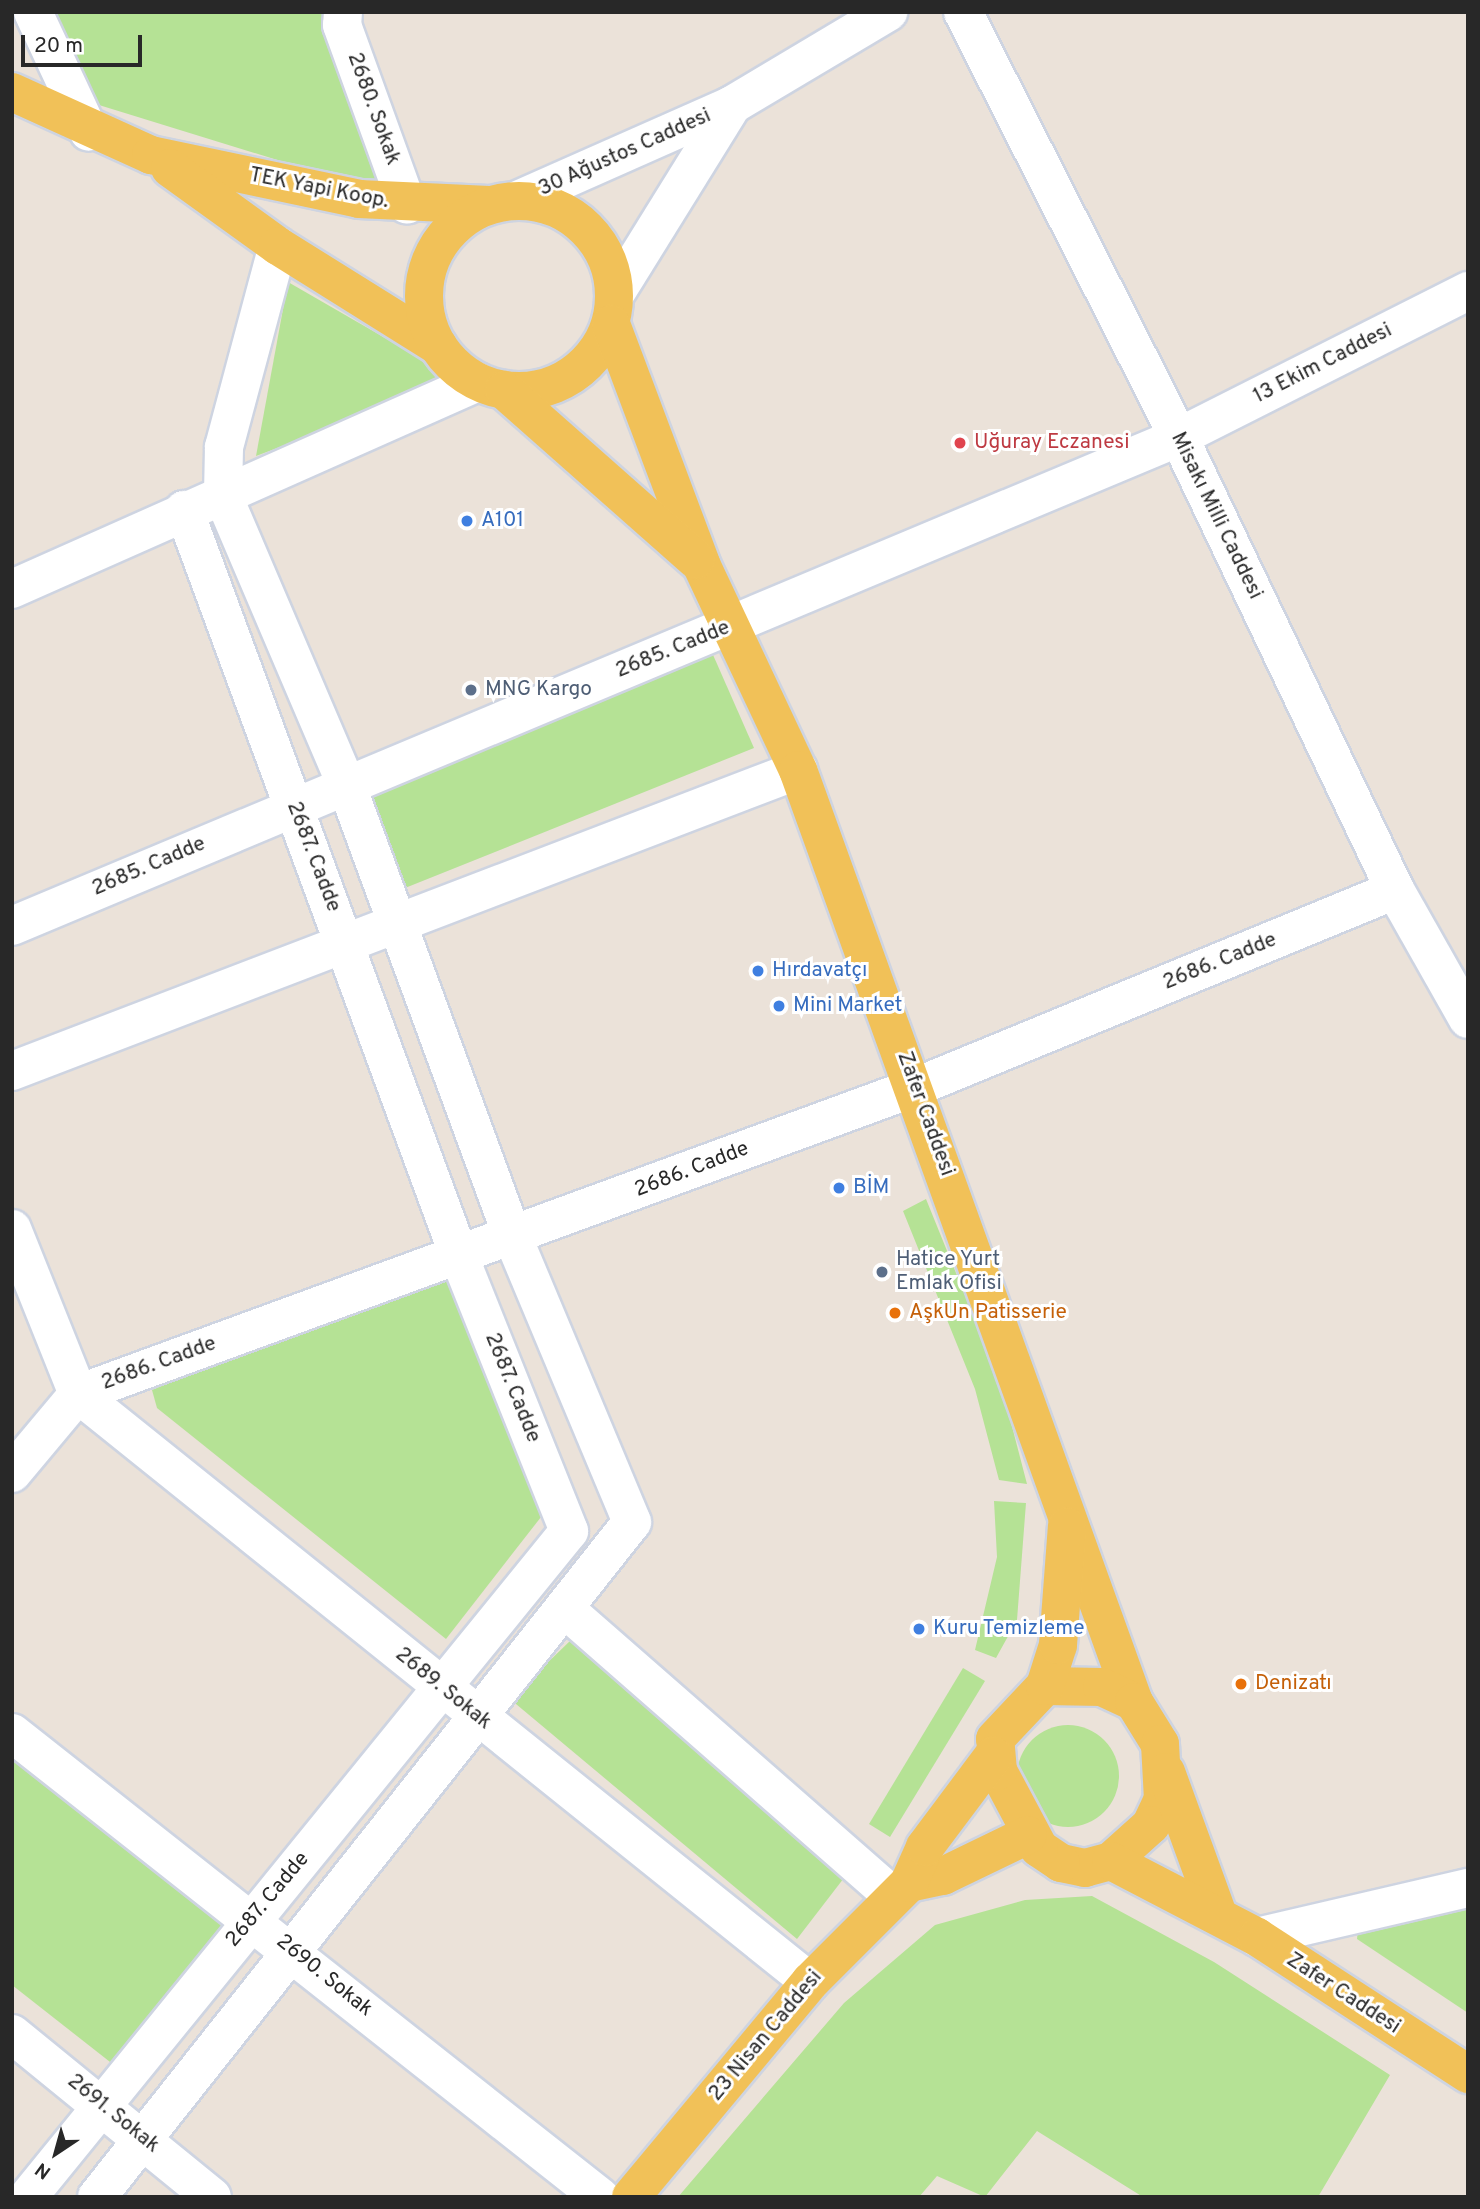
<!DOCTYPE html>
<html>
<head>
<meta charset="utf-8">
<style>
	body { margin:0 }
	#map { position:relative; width:1480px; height:2209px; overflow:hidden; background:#ebe2d9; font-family:Overpass,sans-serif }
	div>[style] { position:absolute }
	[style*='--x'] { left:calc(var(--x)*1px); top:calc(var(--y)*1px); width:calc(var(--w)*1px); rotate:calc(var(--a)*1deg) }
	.green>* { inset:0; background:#b5e295 }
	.round { border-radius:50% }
	.roads { filter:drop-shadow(2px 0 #ced4e1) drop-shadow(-2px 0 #ced4e1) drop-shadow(0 2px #ced4e1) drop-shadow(0 -2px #ced4e1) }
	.minor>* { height:38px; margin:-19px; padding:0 19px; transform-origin:19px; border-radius:19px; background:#fff }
	.major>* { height:38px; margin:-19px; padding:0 19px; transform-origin:19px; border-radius:19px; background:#f1c158 }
	.major>.ring { margin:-19px; padding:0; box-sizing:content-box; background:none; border:38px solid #f1c158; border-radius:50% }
	.dots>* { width:19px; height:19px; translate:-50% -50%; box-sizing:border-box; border:4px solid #fff; border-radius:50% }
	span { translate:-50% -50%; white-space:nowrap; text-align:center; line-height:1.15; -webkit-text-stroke:6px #fff; paint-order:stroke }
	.street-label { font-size:21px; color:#282828 }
	.health-label { font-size:21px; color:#be3a42 }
	.left { translate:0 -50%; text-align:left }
	.shop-label { font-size:21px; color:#366cbe }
	.service-label { font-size:21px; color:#4e5e75 }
	.food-label { font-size:21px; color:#c56008 }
	.frame { position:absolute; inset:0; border:14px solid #282828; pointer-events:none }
	.north { position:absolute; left:21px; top:2118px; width:70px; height:70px; -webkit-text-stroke:5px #fff; paint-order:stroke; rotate:216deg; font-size:19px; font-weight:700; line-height:28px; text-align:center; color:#282828 }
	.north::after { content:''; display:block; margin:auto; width:24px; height:32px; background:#282828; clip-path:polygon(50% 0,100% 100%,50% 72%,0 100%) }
	.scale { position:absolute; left:21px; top:35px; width:121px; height:32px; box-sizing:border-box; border:4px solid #282828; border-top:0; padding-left:9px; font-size:21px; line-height:24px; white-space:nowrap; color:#282828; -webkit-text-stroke:5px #fff; paint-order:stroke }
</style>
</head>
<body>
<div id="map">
	<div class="green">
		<div style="clip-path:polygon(47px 12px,326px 12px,384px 193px,86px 101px)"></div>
		<div style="clip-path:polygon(288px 282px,458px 380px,256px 456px)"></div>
		<div style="clip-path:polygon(710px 648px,754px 748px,405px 888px,364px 790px)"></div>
		<div style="clip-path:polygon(926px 1199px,1001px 1384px,1027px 1484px,999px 1480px,975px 1389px,903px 1211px)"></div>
		<div style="clip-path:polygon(451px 1270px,548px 1508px,446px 1639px,157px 1408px,152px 1390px)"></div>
		<div style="clip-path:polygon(994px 1501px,1026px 1503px,1017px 1620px,996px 1658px,975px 1650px,997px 1557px)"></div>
		<div style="clip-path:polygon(571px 1640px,847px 1874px,797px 1939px,510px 1699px)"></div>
		<div style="clip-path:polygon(963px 1668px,985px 1681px,890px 1837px,869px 1824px)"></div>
		<div class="round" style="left:1017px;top:1725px;width:102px;height:102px"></div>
		<div style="clip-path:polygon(12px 1750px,232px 1924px,119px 2069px,12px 1985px)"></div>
		<div style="clip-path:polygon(1092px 1896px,1214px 1962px,1390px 2075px,1318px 2197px,1143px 2197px,1037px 2131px,985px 2197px,937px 2176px,919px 2197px,678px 2197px,844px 2003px,935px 1925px,1025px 1900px)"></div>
		<div style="clip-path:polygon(1468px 1903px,1468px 2013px,1357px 1939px,1358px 1929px)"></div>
	</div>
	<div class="roads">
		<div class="minor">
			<div style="--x:33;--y:12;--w:132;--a:65"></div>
			<div style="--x:343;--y:12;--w:13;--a:94"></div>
			<div style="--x:342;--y:25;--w:191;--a:70.1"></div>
			<div style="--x:963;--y:12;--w:477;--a:63.1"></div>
			<div style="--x:1179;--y:437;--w:502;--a:64.51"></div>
			<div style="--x:1395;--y:890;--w:148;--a:60.5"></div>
			<div style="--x:518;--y:200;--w:234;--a:-23.9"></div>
			<div style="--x:732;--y:105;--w:182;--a:-30.8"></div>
			<div style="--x:615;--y:294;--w:222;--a:-58.2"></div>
			<div style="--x:12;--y:589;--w:510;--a:-23.95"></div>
			<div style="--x:12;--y:926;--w:1265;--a:-22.73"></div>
			<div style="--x:1179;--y:437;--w:324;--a:-26.8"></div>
			<div style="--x:12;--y:1071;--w:842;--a:-20.95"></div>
			<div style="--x:12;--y:1229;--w:178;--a:68.2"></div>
			<div style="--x:78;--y:1394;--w:939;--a:38.77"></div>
			<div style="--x:12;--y:1473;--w:103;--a:-50.1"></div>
			<div style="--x:78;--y:1394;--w:892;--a:-20.12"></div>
			<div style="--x:916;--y:1087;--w:518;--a:-22.36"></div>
			<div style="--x:565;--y:1609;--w:437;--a:41.2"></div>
			<div style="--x:12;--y:1733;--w:749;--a:38.28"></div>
			<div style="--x:1257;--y:1937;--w:217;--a:-13.1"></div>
			<div style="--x:12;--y:2034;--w:258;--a:39.2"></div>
			<div style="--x:28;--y:2197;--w:858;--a:-50.91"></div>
			<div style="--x:569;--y:1531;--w:299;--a:-111.8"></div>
			<div style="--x:458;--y:1253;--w:792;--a:-110.24"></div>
			<div style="--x:97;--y:2197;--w:861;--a:-51.6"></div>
			<div style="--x:632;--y:1522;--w:308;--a:-112.7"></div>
			<div style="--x:513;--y:1238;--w:484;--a:-110.2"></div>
			<div style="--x:346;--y:784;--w:314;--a:-113.1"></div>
			<div style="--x:223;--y:495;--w:48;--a:-88.8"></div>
			<div style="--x:224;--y:447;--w:208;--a:-75"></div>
		</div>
		<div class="major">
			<div style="--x:12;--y:92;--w:153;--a:24.4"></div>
			<div style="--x:151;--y:155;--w:213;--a:11.9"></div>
			<div style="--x:359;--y:199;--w:130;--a:2.6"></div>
			<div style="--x:170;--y:168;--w:133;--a:35.8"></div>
			<div style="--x:278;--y:246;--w:189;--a:32"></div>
			<div class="ring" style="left:424px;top:201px;width:152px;height:152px"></div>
			<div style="--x:611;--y:324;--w:256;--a:69.4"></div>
			<div style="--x:701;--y:564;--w:228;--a:64.8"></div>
			<div style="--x:798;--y:770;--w:991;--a:70.18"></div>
			<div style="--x:504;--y:390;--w:256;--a:41.5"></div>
			<div style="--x:1045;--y:1686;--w:57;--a:1"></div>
			<div style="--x:1102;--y:1687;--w:35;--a:25"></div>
			<div style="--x:1134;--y:1702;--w:49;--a:58.2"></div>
			<div style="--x:1160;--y:1744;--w:55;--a:86.9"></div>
			<div style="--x:1163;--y:1799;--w:29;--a:115"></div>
			<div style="--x:1151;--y:1825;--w:54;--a:138"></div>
			<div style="--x:1111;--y:1861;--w:27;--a:165"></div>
			<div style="--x:1085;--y:1868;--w:25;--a:-168"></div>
			<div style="--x:1061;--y:1863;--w:27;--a:-146"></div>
			<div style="--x:1039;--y:1848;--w:87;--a:-118"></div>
			<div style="--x:998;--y:1771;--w:32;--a:-95"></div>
			<div style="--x:995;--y:1739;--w:73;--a:-46.7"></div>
			<div style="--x:1045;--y:1686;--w:43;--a:-72.4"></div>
			<div style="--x:1058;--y:1645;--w:119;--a:-85.7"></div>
			<div style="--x:1166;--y:1772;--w:152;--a:70"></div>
			<div style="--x:1111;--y:1861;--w:165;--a:27.5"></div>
			<div style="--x:1257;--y:1937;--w:252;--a:33"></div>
			<div style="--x:909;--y:1883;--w:35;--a:-12"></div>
			<div style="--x:943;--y:1876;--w:94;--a:-25.8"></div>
			<div style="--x:631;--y:2197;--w:280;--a:-50.2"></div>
			<div style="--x:810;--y:1982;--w:140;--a:-45"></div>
			<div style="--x:909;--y:1883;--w:39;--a:-66"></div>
			<div style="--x:925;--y:1847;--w:114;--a:-53.2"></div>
		</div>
	</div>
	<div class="dots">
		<div style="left:960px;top:443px;background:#e0444e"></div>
		<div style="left:467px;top:521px;background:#3f7fe0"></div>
		<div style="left:471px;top:690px;background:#5c6f8a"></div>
		<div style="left:758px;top:971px;background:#3f7fe0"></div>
		<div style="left:779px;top:1006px;background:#3f7fe0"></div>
		<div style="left:839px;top:1188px;background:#3f7fe0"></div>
		<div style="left:882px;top:1272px;background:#5c6f8a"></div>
		<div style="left:895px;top:1313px;background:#e8710a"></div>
		<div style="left:919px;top:1629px;background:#3f7fe0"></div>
		<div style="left:1241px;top:1684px;background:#e8710a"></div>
	</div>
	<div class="street-label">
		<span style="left:373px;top:109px;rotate:70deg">2680. Sokak</span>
		<span style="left:625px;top:153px;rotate:-24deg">30 Ağustos Caddesi</span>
		<span style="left:319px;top:189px;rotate:11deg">TEK Yapi Koop.</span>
		<span style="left:1323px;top:364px;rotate:-27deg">13 Ekim Caddesi</span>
		<span style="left:1216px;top:516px;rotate:64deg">Misakı Milli Caddesi</span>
		<span style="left:673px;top:650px;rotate:-22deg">2685. Cadde</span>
		<span style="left:313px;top:857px;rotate:69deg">2687. Cadde</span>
		<span style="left:149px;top:867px;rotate:-23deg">2685. Cadde</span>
		<span style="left:1220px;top:962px;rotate:-22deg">2686. Cadde</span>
		<span style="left:925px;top:1114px;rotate:70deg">Zafer Caddesi</span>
		<span style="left:692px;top:1170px;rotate:-21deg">2686. Cadde</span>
		<span style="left:159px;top:1364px;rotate:-20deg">2686. Cadde</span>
		<span style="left:512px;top:1388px;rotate:68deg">2687. Cadde</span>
		<span style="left:443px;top:1689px;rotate:39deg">2689. Sokak</span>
		<span style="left:268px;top:1900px;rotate:-50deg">2687. Cadde</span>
		<span style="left:324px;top:1976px;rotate:39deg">2690. Sokak</span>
		<span style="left:1343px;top:1994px;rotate:33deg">Zafer Caddesi</span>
		<span style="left:766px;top:2036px;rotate:-50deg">23 Nisan Caddesi</span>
		<span style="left:113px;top:2114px;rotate:39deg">2691. Sokak</span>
	</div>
	<div class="health-label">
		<span class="left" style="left:974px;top:443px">Uğuray Eczanesi</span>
	</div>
	<div class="shop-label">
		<span class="left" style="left:481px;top:521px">A101</span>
		<span class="left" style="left:772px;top:971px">Hırdavatçı</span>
		<span class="left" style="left:793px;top:1006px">Mini Market</span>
		<span class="left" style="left:853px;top:1188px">BİM</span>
		<span class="left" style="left:933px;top:1629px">Kuru Temizleme</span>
	</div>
	<div class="service-label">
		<span class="left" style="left:485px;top:690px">MNG Kargo</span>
		<span class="left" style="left:896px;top:1272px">Hatice Yurt<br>Emlak Ofisi</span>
	</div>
	<div class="food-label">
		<span class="left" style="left:909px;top:1313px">AşkUn Patisserie</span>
		<span class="left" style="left:1255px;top:1684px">Denizatı</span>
	</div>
	<div class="frame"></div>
	<div class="north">N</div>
	<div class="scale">20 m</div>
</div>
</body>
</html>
